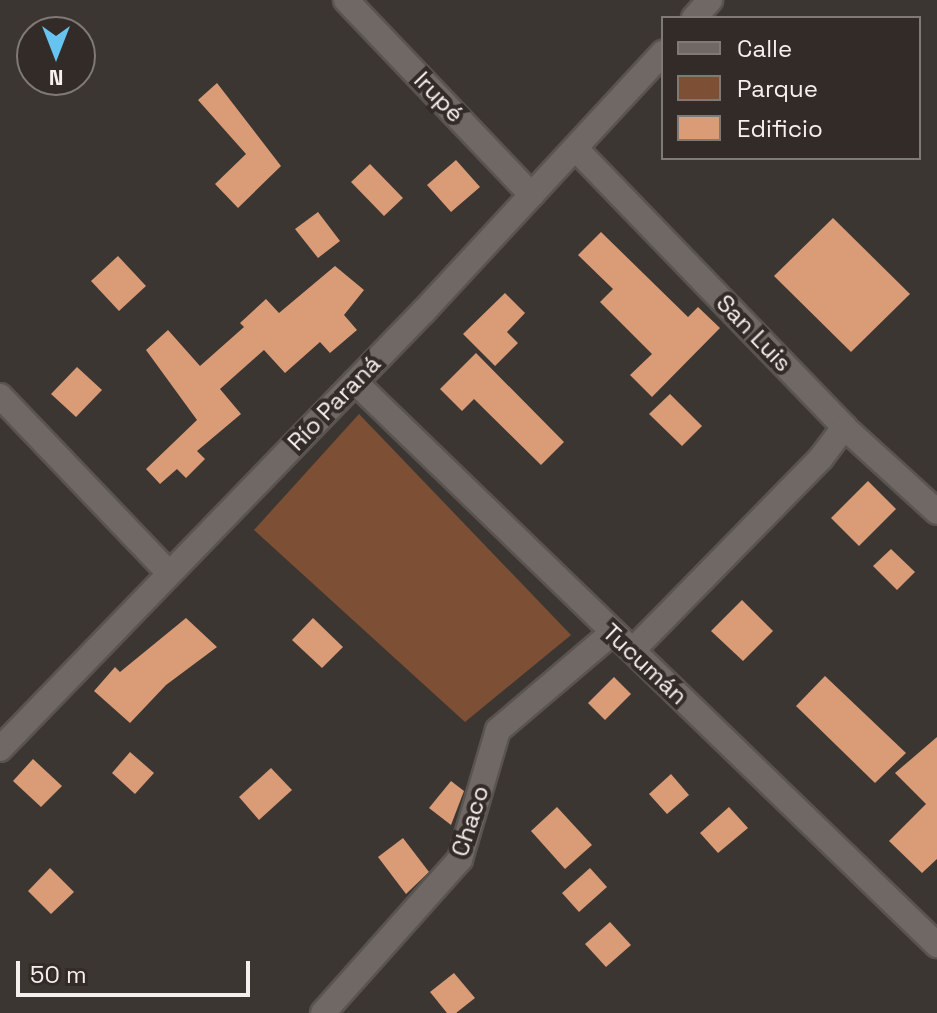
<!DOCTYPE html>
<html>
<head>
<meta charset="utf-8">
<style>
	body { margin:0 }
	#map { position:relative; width:937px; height:1013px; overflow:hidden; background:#3c3632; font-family:"Space Grotesk",sans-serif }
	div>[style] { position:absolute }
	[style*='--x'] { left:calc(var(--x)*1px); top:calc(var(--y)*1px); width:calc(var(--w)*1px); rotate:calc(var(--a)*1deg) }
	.green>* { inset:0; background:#7d4f34 }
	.building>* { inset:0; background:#da9b77 }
	.roads { filter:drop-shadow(2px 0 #5a5451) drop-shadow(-2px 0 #5a5451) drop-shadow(0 2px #5a5451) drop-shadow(0 -2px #5a5451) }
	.street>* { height:24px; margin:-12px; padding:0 12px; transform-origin:12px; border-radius:12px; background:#6f6864 }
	span { translate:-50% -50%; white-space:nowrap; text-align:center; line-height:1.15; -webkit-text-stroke:8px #322b28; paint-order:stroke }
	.street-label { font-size:24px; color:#f5f0ee }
	.legend { position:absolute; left:661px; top:16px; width:260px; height:144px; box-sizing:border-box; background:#322b28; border:2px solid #807a77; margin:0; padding:10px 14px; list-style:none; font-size:24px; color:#f5f0ee }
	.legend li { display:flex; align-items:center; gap:16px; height:40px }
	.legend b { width:40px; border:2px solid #807a77 }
	.north { position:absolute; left:16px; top:16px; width:80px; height:80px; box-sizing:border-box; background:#322b28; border:2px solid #807a77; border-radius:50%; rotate:180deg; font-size:22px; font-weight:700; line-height:32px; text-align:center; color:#f5f0ee }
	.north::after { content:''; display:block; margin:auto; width:28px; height:36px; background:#67c4f0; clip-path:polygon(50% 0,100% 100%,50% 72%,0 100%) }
	.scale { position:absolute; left:16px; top:961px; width:234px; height:36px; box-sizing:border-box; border:4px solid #f5f0ee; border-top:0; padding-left:10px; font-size:24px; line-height:28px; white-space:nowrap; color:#f5f0ee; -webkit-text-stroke:6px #322b28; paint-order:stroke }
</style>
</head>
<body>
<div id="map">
	<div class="green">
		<div style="clip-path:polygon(359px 414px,571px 635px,465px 722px,254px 530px)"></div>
	</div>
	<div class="building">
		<div style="clip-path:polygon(217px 83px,281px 166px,238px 208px,215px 184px,246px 154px,198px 100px)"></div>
		<div style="clip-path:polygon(456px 160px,480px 187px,451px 212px,427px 185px)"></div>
		<div style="clip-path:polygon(370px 164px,403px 198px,384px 216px,351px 182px)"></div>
		<div style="clip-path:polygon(318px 212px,340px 241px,318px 258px,295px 229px)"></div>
		<div style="clip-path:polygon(833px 218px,910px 294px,851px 352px,774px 276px)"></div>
		<div style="clip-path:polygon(601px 232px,688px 317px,698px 307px,720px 328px,652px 397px,630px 375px,652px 354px,600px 302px,613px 289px,578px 255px)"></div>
		<div style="clip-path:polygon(118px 256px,146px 286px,119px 311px,91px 281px)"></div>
		<div style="clip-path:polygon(335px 266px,364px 290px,344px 315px,357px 330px,330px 353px,320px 342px,285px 373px,264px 350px,220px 389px,241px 414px,197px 451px,205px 459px,186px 478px,177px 469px,160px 484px,146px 469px,197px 420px,146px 350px,168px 330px,200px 366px,244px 327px,240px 323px,266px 299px,279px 313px)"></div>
		<div style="clip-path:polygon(505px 293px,525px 313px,507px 332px,518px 343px,495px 366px,463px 334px)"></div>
		<div style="clip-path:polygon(476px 353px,564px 442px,541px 465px,474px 399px,462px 411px,440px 389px)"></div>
		<div style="clip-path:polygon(77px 367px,102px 390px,76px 417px,51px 394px)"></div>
		<div style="clip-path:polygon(670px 394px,702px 426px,682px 446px,649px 414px)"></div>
		<div style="clip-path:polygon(868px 481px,896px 509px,859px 546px,831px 518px)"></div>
		<div style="clip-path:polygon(891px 549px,915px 572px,897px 590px,873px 566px)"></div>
		<div style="clip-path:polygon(742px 600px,773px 631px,743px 661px,711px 631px)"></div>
		<div style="clip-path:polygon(186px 618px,217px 647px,166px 685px,130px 723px,94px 691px,115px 667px,120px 672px)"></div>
		<div style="clip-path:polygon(313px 618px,343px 647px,322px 668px,292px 640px)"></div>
		<div style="clip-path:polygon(825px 676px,906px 753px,875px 783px,796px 706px)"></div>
		<div style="clip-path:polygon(614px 677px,631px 694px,605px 720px,588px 703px)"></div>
		<div style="clip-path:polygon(937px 737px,937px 859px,922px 873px,889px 841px,926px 804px,895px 773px)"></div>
		<div style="clip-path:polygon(130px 752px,154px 773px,135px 794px,112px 773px)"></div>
		<div style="clip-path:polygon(33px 759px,62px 786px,41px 807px,13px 781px)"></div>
		<div style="clip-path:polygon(271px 768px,292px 790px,259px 820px,239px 797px)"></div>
		<div style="clip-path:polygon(671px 774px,689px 795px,667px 814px,649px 794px)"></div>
		<div style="clip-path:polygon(451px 781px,464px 791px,451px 825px,429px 808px)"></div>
		<div style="clip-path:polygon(557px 807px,592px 845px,565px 869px,531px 831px)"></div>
		<div style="clip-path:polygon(729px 807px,748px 828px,718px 853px,700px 833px)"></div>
		<div style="clip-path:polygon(403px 838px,429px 872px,406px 894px,378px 857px)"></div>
		<div style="clip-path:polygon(50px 868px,74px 892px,51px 914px,28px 891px)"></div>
		<div style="clip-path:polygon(590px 868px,607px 887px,579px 912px,562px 893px)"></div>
		<div style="clip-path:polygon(610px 922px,631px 945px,606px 967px,585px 944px)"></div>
		<div style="clip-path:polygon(454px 973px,475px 998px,456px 1013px,447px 1013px,430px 992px)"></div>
	</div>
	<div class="roads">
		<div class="street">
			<div style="--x:346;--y:0;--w:269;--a:46.4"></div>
			<div style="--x:694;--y:18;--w:24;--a:-48"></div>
			<div style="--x:576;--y:149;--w:386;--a:46"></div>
			<div style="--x:844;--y:427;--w:126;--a:42.4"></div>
			<div style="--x:355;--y:382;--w:810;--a:44.05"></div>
			<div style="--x:0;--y:396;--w:243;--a:46.3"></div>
			<div style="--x:633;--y:650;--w:269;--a:-45.6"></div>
			<div style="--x:821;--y:458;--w:39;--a:-53"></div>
			<div style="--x:0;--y:749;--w:610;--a:-45.93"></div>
			<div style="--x:424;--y:311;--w:352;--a:-47.2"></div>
			<div style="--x:323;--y:1013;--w:206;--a:-48.3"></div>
			<div style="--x:460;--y:859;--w:134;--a:-73.6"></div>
			<div style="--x:498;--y:730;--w:150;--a:-40.4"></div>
		</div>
	</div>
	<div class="street-label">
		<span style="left:439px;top:97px;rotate:46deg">Irupé</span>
		<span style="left:754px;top:333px;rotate:46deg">San Luis</span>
		<span style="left:334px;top:403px;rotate:-46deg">Río Paraná</span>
		<span style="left:645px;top:664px;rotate:43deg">Tucumán</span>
		<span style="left:470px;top:821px;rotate:-72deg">Chaco</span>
	</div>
	<ul class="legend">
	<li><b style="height:10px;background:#6f6864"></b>Calle</li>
	<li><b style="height:22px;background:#7d4f34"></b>Parque</li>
	<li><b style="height:22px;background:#da9b77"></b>Edificio</li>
	</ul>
	<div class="north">N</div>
	<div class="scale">50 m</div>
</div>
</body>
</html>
